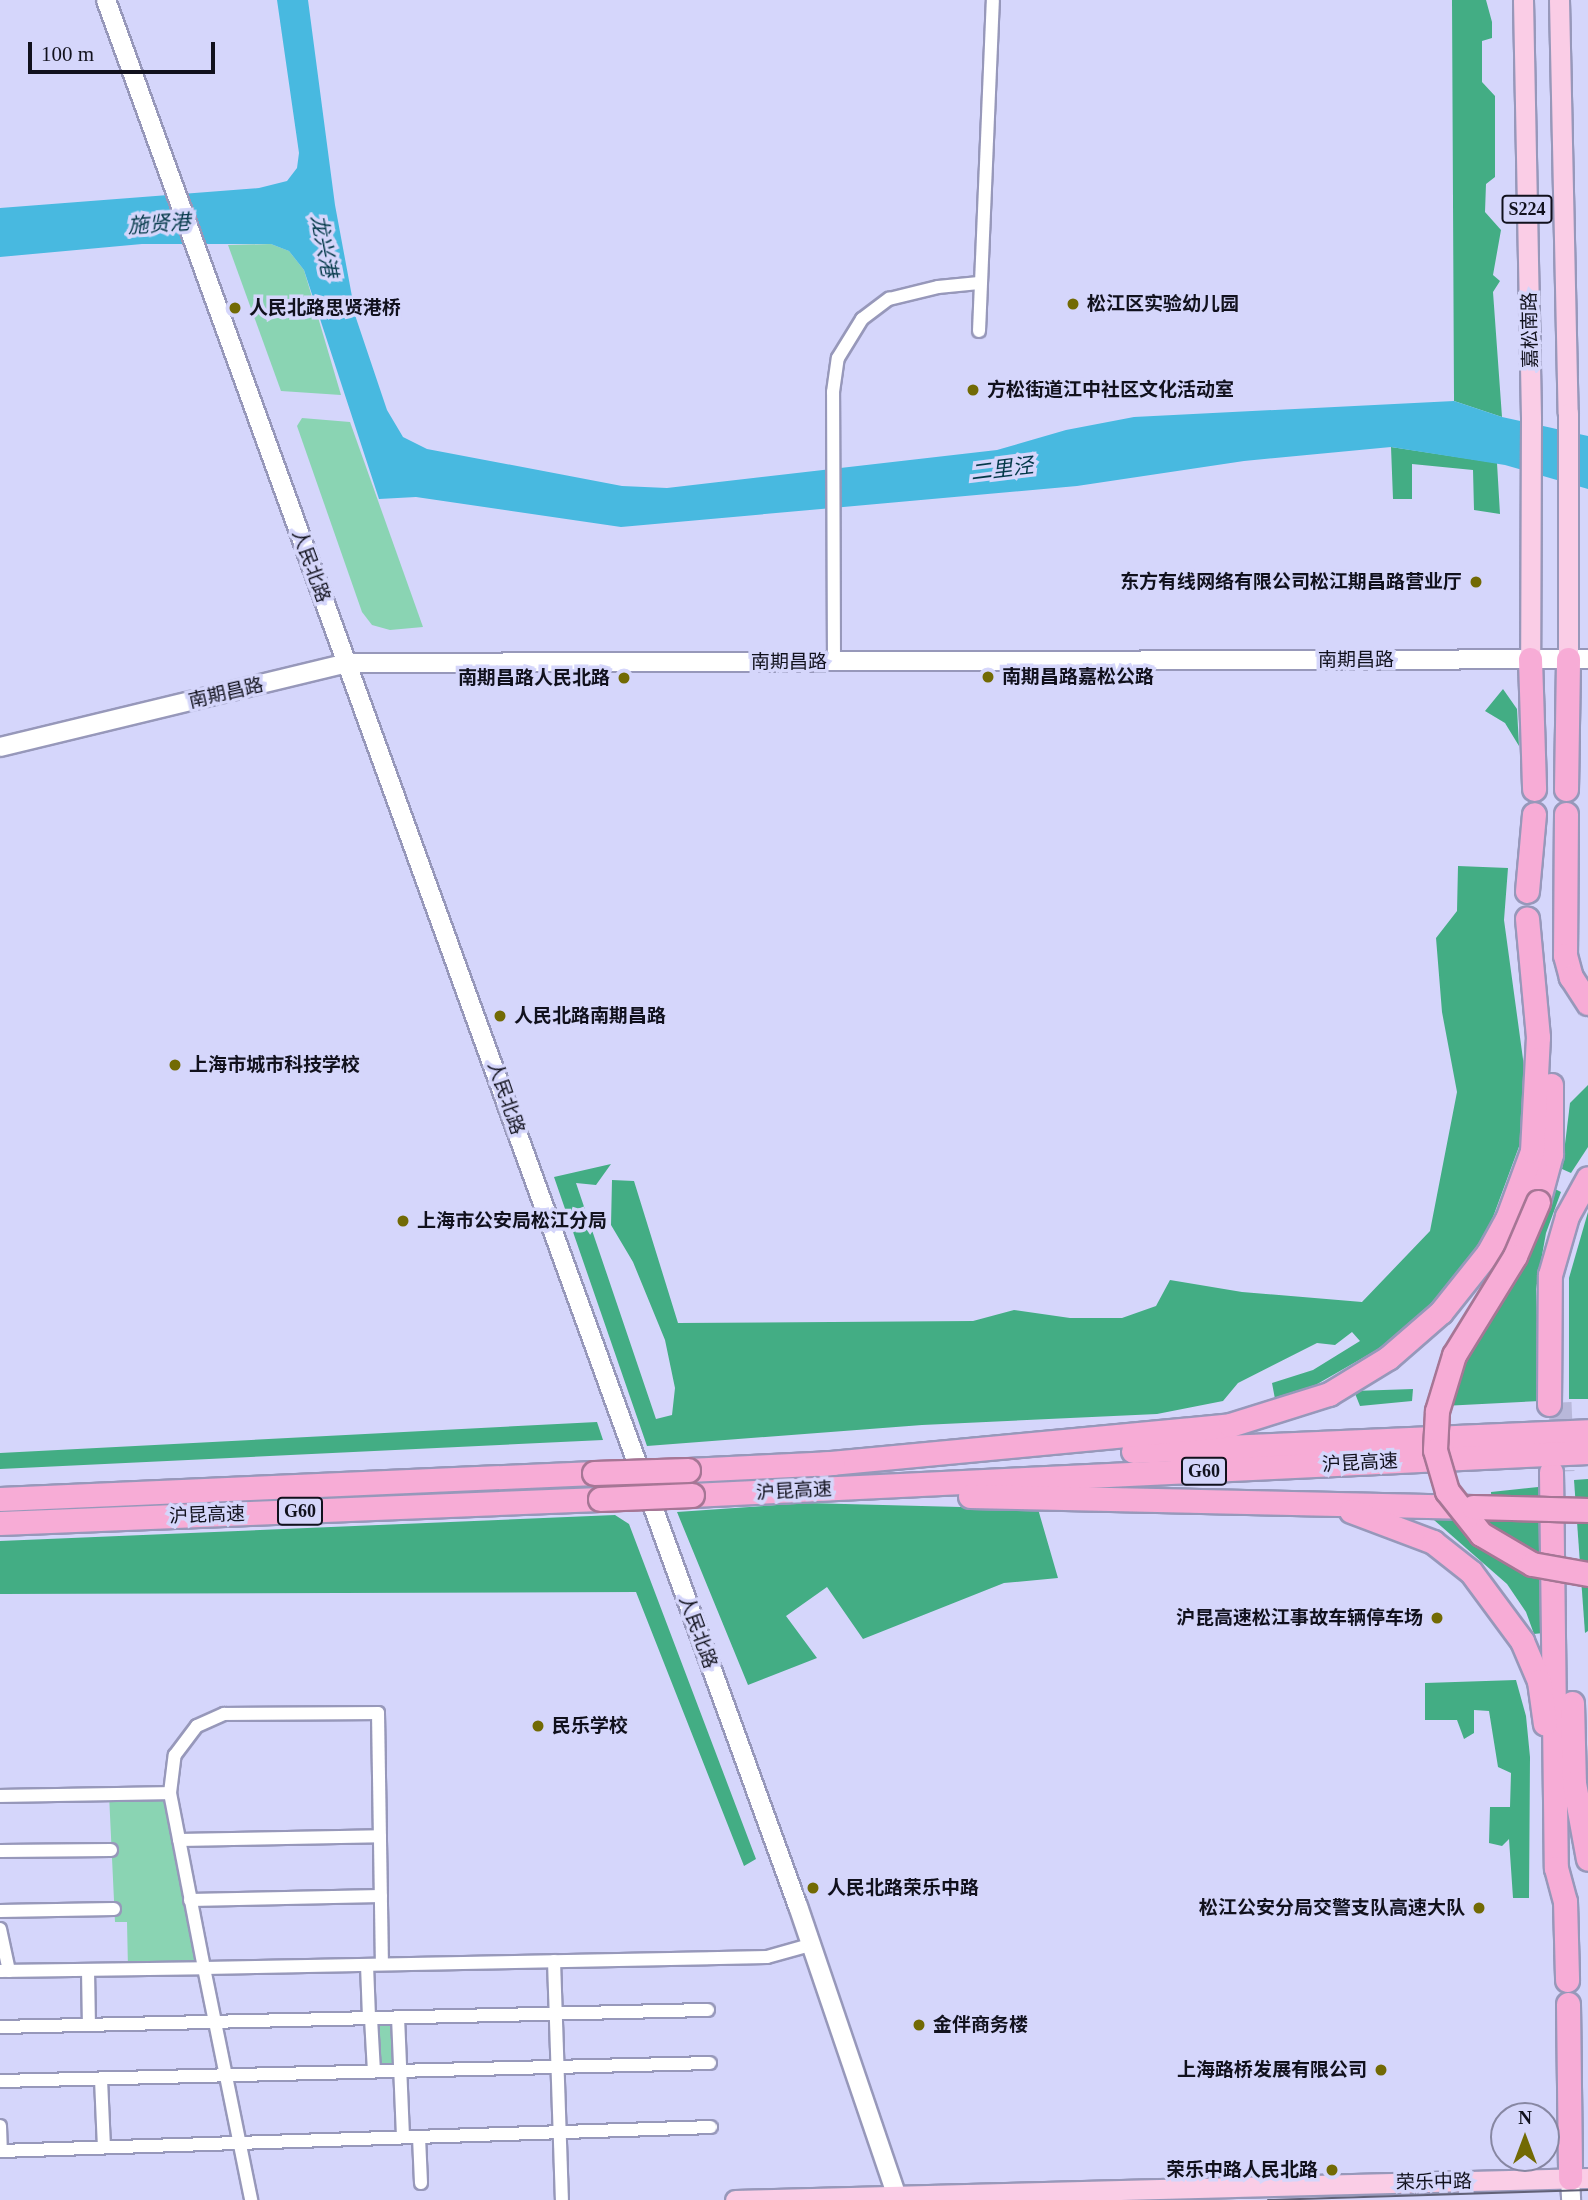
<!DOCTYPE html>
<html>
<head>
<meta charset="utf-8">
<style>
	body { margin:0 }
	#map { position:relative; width:1588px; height:2200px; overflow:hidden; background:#d5d6fb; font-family:"Times New Roman","Noto Sans SC",serif }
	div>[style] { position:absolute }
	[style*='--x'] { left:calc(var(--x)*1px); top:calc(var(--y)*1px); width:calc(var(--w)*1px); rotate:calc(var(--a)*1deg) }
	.green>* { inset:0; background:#8ad4b3 }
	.forest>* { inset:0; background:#43ad84 }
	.water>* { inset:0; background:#48b9e0 }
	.highway-tunnel>* { height:23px; margin-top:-11.5px; transform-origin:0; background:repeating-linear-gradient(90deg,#b8b8da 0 23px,transparent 0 34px) }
	.roads { filter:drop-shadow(2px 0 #9798ba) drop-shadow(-2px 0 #9798ba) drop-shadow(0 2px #9798ba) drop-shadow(0 -2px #9798ba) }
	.street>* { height:12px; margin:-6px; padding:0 6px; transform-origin:6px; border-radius:6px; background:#fff }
	.secondary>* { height:18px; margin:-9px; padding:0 9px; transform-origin:9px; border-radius:9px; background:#fff }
	.primary>* { height:19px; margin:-9.5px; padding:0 9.5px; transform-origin:9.5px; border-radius:9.5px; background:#facde6 }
	.highway>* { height:23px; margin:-11.5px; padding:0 11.5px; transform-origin:11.5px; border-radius:11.5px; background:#f7acd6 }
	.tram>* { height:2px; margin:-1px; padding:0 1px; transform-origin:1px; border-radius:1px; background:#616177 }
	.bridges { filter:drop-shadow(2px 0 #a67695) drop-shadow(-2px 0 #a67695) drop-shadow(0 2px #a67695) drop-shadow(0 -2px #a67695) }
	.highway-bridge>* { height:23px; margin:-11.5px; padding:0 11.5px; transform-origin:11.5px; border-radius:11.5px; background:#f7acd6 }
	.dots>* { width:19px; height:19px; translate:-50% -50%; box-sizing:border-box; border:4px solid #d5d6fb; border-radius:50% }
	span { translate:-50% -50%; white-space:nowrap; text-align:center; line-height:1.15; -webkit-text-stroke:7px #d5d6fb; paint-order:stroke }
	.shield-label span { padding:2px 5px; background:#d5d6fb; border:2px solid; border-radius:5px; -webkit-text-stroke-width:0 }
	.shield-label { font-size:18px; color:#11111d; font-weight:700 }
	.poi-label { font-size:19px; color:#11111d; font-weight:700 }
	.left { translate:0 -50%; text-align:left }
	.right { translate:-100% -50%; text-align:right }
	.street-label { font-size:19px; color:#11111d }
	.water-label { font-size:21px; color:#043949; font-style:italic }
	.north { position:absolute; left:1490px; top:2102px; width:70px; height:70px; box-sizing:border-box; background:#d5d6fb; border:2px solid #8787a2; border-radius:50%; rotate:0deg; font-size:19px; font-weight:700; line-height:28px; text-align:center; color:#11111d }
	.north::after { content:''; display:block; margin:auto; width:24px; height:32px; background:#726a04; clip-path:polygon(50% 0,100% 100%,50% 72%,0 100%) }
	.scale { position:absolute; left:28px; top:42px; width:187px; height:32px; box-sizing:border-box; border:4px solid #11111d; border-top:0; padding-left:9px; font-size:21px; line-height:24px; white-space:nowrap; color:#11111d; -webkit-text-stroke:5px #d5d6fb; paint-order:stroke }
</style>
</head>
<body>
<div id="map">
	<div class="green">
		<div style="clip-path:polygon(271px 244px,289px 251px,304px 270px,341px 395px,281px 391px,228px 245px)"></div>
		<div style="clip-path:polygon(302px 418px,350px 422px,423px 627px,390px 630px,372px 625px,362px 612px,297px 426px)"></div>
		<div style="clip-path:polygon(170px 1793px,204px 1968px,128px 1969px,127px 1922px,115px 1922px,109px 1794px)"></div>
		<div style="clip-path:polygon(398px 2017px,400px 2071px,374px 2071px,371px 2018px)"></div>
	</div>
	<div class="forest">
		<div style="clip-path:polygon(1452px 0,1486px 0,1492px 22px,1492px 38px,1482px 41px,1482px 82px,1495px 96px,1495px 177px,1486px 184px,1485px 212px,1501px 230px,1493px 275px,1500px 281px,1493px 292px,1502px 417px,1454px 401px)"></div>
		<div style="clip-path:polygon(1391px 447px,1497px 463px,1500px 514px,1474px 510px,1473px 470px,1412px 464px,1412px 499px,1393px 499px)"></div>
		<div style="clip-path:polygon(1503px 689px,1517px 709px,1519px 746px,1505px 723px,1485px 711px)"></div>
		<div style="clip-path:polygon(1458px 866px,1508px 868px,1504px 920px,1526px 1081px,1524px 1133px,1486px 1236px,1423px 1314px,1387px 1344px,1312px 1387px,1275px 1399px,1272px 1383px,1313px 1370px,1360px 1341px,1352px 1332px,1335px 1345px,1317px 1343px,1238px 1383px,1223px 1401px,1157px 1414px,922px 1425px,647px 1446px,554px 1177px,611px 1164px,596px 1185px,576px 1183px,656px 1419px,672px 1415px,675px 1388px,665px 1340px,633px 1262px,611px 1225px,612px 1180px,634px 1181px,678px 1323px,973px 1321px,1014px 1310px,1070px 1318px,1122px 1318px,1156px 1306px,1170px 1280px,1242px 1292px,1362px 1302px,1430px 1231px,1457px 1092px,1442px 1012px,1436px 938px,1457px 911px)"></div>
		<div style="clip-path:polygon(1588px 1085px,1588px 1147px,1571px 1173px,1562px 1169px,1570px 1103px)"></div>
		<div style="clip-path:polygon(1553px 1188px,1561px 1192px,1546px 1233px,1536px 1289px,1540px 1401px,1443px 1406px,1447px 1382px)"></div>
		<div style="clip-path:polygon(1588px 1212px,1588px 1399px,1569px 1399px,1569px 1278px)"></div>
		<div style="clip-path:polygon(1413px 1389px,1412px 1401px,1360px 1406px,1354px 1391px)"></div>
		<div style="clip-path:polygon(597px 1422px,603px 1440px,0 1469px,0 1453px)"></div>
		<div style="clip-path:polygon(1588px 1479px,1588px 1631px,1585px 1633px,1574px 1480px)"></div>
		<div style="clip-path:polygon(1538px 1487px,1543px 1633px,1534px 1634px,1526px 1612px,1507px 1584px,1426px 1513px,1492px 1512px,1491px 1492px)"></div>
		<div style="clip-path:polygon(806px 1503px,1038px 1509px,1058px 1578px,1004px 1583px,863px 1639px,827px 1587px,786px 1616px,817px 1658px,748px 1685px,677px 1512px)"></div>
		<div style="clip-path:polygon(615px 1515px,629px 1524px,756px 1859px,744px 1866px,636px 1592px,0 1594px,0 1541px)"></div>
		<div style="clip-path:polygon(1516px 1680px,1526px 1716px,1530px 1757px,1529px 1898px,1513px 1898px,1509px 1839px,1502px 1846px,1489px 1843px,1490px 1807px,1510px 1807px,1511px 1773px,1498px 1767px,1489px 1711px,1474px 1710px,1474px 1733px,1464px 1739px,1457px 1720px,1425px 1720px,1425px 1683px)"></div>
	</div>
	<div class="water">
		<div style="clip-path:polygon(277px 0,308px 0,335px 205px,356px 318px,387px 410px,403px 437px,427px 449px,622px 486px,667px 488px,997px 450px,1066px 430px,1134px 417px,1454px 401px,1502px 417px,1588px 436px,1588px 489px,1505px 465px,1391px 447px,1244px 461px,1077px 486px,621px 527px,416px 497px,379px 499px,304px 270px,289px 251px,271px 244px,142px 244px,0 257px,0 208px,259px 188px,287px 181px,297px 168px,299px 153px)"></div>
	</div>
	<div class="highway-tunnel">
		<div style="--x:1560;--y:1402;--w:69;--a:87.5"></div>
	</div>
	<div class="roads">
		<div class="street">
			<div style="--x:979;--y:331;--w:331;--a:-87.6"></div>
			<div style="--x:834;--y:662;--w:270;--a:-90.2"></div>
			<div style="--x:833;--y:392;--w:34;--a:-82"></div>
			<div style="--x:838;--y:358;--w:46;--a:-58.4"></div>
			<div style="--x:862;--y:319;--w:34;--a:-37"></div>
			<div style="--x:889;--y:299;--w:50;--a:-13.8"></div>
			<div style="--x:938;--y:287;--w:41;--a:-5.6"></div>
			<div style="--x:170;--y:1793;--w:38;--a:-83"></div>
			<div style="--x:175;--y:1755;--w:36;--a:-53"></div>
			<div style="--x:197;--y:1726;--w:30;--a:-24"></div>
			<div style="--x:224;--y:1714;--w:154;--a:-0.4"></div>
			<div style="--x:378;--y:1713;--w:251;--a:89.1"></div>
			<div style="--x:0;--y:1796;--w:170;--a:-1"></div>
			<div style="--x:170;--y:1793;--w:178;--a:79"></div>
			<div style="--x:204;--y:1968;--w:563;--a:-1.12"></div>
			<div style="--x:767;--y:1957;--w:45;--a:-15.6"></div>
			<div style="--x:179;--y:1840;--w:201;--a:-1.1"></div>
			<div style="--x:0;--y:1851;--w:111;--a:-0.5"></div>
			<div style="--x:190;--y:1900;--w:191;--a:-1.2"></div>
			<div style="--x:0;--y:1911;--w:114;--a:-1"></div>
			<div style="--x:0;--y:1929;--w:43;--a:77.9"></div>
			<div style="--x:554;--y:1961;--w:239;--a:88.1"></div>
			<div style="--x:367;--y:1965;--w:53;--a:87.8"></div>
			<div style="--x:88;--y:1970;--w:55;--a:89"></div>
			<div style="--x:0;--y:1971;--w:204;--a:-0.8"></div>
			<div style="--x:204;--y:1968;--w:237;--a:78.5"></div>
			<div style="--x:398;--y:2017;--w:120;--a:87.6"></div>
			<div style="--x:371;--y:2018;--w:53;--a:86.8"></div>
			<div style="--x:0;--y:2027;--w:708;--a:-1.38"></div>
			<div style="--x:101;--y:2079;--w:68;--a:87.5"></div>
			<div style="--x:0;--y:2081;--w:710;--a:-1.45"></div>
			<div style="--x:0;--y:2126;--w:25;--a:88"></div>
			<div style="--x:419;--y:2137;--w:46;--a:87.5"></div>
			<div style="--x:0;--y:2151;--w:711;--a:-1.93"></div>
		</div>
		<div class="secondary">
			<div style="--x:106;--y:0;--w:2028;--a:70.05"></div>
			<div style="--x:798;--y:1906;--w:311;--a:71.2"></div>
			<div style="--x:0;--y:747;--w:357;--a:-13.6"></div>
			<div style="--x:347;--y:663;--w:1241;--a:-0.18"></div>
			<div style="--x:1570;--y:2178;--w:22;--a:87"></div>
		</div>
		<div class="primary">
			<div style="--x:1523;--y:0;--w:419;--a:88.9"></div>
			<div style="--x:1531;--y:419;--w:240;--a:90.2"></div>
			<div style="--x:1559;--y:0;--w:413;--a:88.8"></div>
			<div style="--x:1568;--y:413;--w:246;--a:90"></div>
			<div style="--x:735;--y:2200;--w:853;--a:-1.48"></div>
		</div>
		<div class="highway">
			<div style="--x:1530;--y:659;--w:130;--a:88.2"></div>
			<div style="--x:1566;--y:789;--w:130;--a:-89.1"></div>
			<div style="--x:1566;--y:814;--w:141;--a:90.4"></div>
			<div style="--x:1565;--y:955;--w:23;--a:75"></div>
			<div style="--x:1571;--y:977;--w:31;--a:57"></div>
			<div style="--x:1527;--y:891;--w:77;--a:-84.8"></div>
			<div style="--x:1538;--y:1202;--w:50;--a:-74.8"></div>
			<div style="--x:1551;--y:1154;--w:69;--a:-90"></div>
			<div style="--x:1549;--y:1404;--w:129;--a:-89.6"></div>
			<div style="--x:1550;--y:1275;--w:61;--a:-73.9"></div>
			<div style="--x:1567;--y:1216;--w:43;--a:-61.1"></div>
			<div style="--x:1133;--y:1451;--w:455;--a:-2.5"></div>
			<div style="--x:820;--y:1464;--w:412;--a:-5.4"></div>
			<div style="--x:1230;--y:1425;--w:104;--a:-17.4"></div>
			<div style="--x:1329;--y:1394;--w:69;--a:-31.4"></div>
			<div style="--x:1388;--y:1358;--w:70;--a:-41"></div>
			<div style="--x:1441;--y:1312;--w:75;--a:-51.5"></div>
			<div style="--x:1488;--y:1253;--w:39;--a:-61"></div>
			<div style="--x:1507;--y:1219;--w:72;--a:-69.8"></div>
			<div style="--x:1532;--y:1151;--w:114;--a:-87"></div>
			<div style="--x:1538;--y:1037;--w:119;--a:-95.3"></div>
			<div style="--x:688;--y:1470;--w:145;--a:-2.8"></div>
			<div style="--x:1551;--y:1472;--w:396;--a:89.3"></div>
			<div style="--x:1556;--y:1868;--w:34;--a:75"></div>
			<div style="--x:1565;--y:1901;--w:79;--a:88.5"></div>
			<div style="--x:692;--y:1495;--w:897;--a:-2.75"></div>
			<div style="--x:970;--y:1496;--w:503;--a:1.25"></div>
			<div style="--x:0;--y:1499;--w:595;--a:-2.51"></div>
			<div style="--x:1351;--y:1511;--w:88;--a:20.7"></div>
			<div style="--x:1433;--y:1542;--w:48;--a:38.3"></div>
			<div style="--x:1471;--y:1572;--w:86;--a:53.5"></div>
			<div style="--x:1522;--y:1641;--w:43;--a:67"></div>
			<div style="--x:1539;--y:1681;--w:43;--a:82.1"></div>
			<div style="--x:0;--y:1523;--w:600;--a:-2.29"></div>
			<div style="--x:1572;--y:1703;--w:80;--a:88.6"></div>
			<div style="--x:1574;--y:1783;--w:77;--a:79.6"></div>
			<div style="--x:1568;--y:2004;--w:174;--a:89.3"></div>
		</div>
	</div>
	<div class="tram">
		<div style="--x:1268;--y:2200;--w:320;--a:-1.8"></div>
	</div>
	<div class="bridges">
		<div class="highway-bridge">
			<div style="--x:1538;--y:1202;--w:59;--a:113.1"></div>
			<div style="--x:1515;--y:1256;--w:116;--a:121.6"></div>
			<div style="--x:1454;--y:1355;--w:59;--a:106.9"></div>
			<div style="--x:1437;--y:1411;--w:39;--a:93"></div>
			<div style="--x:1435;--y:1450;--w:43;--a:73.7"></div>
			<div style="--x:1447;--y:1491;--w:55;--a:51.7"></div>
			<div style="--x:1481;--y:1534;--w:59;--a:30.5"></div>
			<div style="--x:1532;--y:1564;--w:57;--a:10.1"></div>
			<div style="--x:594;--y:1473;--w:94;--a:-1.8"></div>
			<div style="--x:600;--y:1499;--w:92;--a:-2.5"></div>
			<div style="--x:1473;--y:1507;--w:115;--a:1.5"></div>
		</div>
	</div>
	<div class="dots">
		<div style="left:1073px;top:304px;background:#726a04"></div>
		<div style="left:235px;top:308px;background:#726a04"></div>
		<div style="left:973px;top:390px;background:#726a04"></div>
		<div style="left:1476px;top:582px;background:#726a04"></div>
		<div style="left:988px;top:677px;background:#726a04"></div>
		<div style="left:624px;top:678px;background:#726a04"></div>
		<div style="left:500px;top:1016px;background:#726a04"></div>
		<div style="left:175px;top:1065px;background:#726a04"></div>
		<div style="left:403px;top:1221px;background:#726a04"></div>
		<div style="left:1437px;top:1618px;background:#726a04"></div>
		<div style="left:538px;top:1726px;background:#726a04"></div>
		<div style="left:813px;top:1888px;background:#726a04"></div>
		<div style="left:1479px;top:1908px;background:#726a04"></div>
		<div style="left:919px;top:2025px;background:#726a04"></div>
		<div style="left:1381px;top:2070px;background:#726a04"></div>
		<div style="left:1332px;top:2170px;background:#726a04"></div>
	</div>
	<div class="shield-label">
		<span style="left:1527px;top:209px">S224</span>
		<span style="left:1204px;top:1471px">G60</span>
		<span style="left:300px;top:1511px">G60</span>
	</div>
	<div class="poi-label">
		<span class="left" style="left:1087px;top:304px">松江区实验幼儿园</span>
		<span class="left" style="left:249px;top:308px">人民北路思贤港桥</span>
		<span class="left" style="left:987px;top:390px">方松街道江中社区文化活动室</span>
		<span class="right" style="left:1462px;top:582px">东方有线网络有限公司松江期昌路营业厅</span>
		<span class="left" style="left:1002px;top:677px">南期昌路嘉松公路</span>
		<span class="right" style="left:610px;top:678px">南期昌路人民北路</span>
		<span class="left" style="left:514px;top:1016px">人民北路南期昌路</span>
		<span class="left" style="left:189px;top:1065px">上海市城市科技学校</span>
		<span class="left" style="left:417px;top:1221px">上海市公安局松江分局</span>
		<span class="right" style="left:1423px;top:1618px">沪昆高速松江事故车辆停车场</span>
		<span class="left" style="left:552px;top:1726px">民乐学校</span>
		<span class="left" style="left:827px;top:1888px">人民北路荣乐中路</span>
		<span class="right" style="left:1465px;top:1908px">松江公安分局交警支队高速大队</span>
		<span class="left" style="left:933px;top:2025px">金伴商务楼</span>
		<span class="right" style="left:1367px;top:2070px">上海路桥发展有限公司</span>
		<span class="right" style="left:1318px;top:2170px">荣乐中路人民北路</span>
	</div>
	<div class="street-label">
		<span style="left:1530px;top:330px;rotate:-91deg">嘉松南路</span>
		<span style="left:311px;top:566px;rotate:70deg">人民北路</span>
		<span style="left:1356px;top:660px">南期昌路</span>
		<span style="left:789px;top:662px">南期昌路</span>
		<span style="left:226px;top:693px;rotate:-13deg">南期昌路</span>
		<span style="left:506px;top:1098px;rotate:71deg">人民北路</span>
		<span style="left:1360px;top:1463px;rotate:-3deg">沪昆高速</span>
		<span style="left:794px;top:1491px;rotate:-3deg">沪昆高速</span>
		<span style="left:207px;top:1515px;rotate:-2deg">沪昆高速</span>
		<span style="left:698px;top:1632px;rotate:70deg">人民北路</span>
		<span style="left:1434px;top:2182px;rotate:-1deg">荣乐中路</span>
	</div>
	<div class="water-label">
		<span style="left:159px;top:224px;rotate:-4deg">施贤港</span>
		<span style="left:324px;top:246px;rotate:79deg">龙兴港</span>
		<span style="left:1002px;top:469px;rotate:-7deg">二里泾</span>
	</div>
	<div class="north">N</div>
	<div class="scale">100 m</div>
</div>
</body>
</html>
